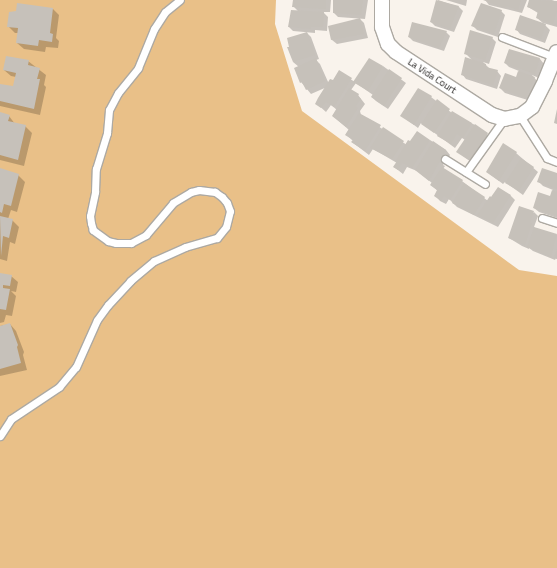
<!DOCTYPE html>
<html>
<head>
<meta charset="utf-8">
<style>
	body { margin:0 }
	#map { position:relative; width:557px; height:568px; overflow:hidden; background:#f9f3ec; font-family:"Titillium Web",sans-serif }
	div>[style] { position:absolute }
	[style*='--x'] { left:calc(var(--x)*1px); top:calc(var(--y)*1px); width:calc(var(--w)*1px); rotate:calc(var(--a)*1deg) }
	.green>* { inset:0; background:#e9c088 }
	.shadow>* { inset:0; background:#0003 }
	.building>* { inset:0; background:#c6c1ba }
	.roads { filter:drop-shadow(1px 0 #ada9a2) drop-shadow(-1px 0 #ada9a2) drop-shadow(0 1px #ada9a2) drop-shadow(0 -1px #ada9a2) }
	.lane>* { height:7px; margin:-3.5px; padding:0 3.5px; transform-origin:3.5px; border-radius:3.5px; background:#fff }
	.street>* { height:14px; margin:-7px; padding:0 7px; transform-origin:7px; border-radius:7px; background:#fff }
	span { translate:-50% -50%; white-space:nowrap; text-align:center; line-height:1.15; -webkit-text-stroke:4px #fff; paint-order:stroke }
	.street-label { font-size:10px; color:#201e1c }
</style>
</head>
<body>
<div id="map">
	<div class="green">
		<div style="clip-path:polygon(0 0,276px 0,275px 24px,302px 111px,519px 270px,557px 276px,557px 568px,0 568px)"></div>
	</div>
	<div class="shadow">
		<div style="clip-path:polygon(293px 0,331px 0,330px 12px,323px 12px,328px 17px,327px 31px,315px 30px,315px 33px,293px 31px,289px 27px,298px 11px,293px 6px)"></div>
		<div style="clip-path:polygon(334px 0,368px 0,365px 19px,338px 17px,334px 13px)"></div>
		<div style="clip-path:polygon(438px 0,459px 7px,463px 11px,454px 32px,435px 26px,431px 22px)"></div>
		<div style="clip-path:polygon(446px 0,467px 0,466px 6px)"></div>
		<div style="clip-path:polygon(485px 0,527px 0,522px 13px,489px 5px)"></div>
		<div style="clip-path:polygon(530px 0,552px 0,557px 2px,557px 27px,543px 23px,550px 30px,545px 43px,520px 34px,516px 29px,544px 24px,537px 18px,538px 13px,528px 7px)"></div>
		<div style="clip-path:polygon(53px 9px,59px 15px,56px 38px,59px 41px,58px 48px,46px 47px,45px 52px,24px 49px,17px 43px,18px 33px,15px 33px,8px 26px,17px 12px)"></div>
		<div style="clip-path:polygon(501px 11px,505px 15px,498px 37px,477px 30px,473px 26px)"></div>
		<div style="clip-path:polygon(360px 19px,364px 23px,368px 38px,337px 44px,332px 40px,329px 27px)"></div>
		<div style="clip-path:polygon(446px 32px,450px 36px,444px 51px,413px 41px,409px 37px)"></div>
		<div style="clip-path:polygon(307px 33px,311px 37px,319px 59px,316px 60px,320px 64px,329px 84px,333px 82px,339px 72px,355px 82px,383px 66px,406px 83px,388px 109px,376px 101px,372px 97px,373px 95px,356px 83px,351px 90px,358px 95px,365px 104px,360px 111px,361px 115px,407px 145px,430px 140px,446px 150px,450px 155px,443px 165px,445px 166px,443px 169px,462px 181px,488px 201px,492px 199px,498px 188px,511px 196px,515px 200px,498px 227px,457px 207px,449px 199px,446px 204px,440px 201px,436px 196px,438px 191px,431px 185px,432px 183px,417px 171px,407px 167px,403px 174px,394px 167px,397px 163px,373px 149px,369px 155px,352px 142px,353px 141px,346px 134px,349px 130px,333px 116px,337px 110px,331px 105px,326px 112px,317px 104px,327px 87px,311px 94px,301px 82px,299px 67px,293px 62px)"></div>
		<div style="clip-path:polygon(492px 38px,496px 42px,489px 64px,483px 62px,490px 69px,497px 71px,501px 76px,497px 89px,466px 79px,462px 74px,473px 61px,465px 53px)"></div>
		<div style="clip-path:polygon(509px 50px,540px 59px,544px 64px,539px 78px,532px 75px,538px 82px,531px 101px,505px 93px,500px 88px,517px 79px,519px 71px,509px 67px,505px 63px)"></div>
		<div style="clip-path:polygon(28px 61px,46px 75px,44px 85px,46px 87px,40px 115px,0 106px,0 85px,14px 87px,16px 77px,11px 76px,4px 70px)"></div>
		<div style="clip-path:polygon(431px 97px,452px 113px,475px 125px,492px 138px,474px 164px,458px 152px,465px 140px,462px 138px,455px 148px,421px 123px,418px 128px,402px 116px)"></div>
		<div style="clip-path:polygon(0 113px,9px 116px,15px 124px,25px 126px,32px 133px,24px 166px,0 160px)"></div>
		<div style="clip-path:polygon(503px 145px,516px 153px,538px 172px,523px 195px,505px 182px,503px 184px,487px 172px)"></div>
		<div style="clip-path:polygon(0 169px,18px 175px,25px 182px,17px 212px,11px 210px,8px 219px,12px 220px,19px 227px,15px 244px,10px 242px,7px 261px,0 259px)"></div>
		<div style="clip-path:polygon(557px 173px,557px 218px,539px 212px,534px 208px,550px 198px,553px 190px,543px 186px,539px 182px)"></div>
		<div style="clip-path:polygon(534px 212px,538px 216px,534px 227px,535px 228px,557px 235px,557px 259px,556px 258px,555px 260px,533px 251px,529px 248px,529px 249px,522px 246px,509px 238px)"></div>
		<div style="clip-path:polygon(0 274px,11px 276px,18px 282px,16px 292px,11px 291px,16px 296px,12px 316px,6px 315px,4px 322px,0 323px)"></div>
		<div style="clip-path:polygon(10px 324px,16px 331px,24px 352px,23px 355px,27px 370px,0 376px,0 326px)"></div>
	</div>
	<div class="building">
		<div style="clip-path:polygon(293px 0,326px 0,326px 9px,292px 7px)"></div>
		<div style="clip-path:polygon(333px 0,363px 0,361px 15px,333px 13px)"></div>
		<div style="clip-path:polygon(436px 0,459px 6px,450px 29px,430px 22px)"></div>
		<div style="clip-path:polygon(483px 0,521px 0,518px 10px,506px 6px,505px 8px)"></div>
		<div style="clip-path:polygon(529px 0,557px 1px,557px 11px,553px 24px,536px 18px,538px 11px,527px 7px)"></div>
		<div style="clip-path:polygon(17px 3px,53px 8px,50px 33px,53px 34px,52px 42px,39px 40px,38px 46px,16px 43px,18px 28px,7px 27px,9px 12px,16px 11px)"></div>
		<div style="clip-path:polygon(481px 3px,502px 10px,494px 34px,471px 26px)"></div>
		<div style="clip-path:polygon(291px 10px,324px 12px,323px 27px,311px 27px,311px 29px,288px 27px)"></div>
		<div style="clip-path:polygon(520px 15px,546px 24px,541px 39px,515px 30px)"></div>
		<div style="clip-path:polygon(360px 18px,364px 34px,331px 40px,328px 26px)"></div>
		<div style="clip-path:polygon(412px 22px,447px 31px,439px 48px,408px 37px)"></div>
		<div style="clip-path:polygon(470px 30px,493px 37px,485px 60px,464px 54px)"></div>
		<div style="clip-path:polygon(307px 32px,315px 55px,293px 62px,287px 47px,289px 47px,287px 38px)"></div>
		<div style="clip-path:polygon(509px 49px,540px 58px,535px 74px,504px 63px)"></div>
		<div style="clip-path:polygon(6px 56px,29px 60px,28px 65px,40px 68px,37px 79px,40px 79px,34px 109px,0 101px,0 84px,13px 86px,16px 73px,3px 70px)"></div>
		<div style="clip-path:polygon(465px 57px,486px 64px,486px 67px,498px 70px,493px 85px,461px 75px)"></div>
		<div style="clip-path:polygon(316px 58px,325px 81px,306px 90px,302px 82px,300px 83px,294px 68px)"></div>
		<div style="clip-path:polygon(369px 58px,383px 66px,368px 91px,353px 82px)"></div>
		<div style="clip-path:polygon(389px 69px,402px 78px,384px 106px,371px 97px)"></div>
		<div style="clip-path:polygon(339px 70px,352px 78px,334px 107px,326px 102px,321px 108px,315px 104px,318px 98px,330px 79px,333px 80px)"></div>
		<div style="clip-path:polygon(518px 71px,535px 77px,526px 98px,499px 88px,505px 73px,516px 77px)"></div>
		<div style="clip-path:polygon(349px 88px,359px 94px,358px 96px,361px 99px,356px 106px,358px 108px,346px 127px,332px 116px)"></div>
		<div style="clip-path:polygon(418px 88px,432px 96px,414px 125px,400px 116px)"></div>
		<div style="clip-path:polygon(437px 99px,450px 109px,434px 133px,421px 124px)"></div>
		<div style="clip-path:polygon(557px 109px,557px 124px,554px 123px)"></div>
		<div style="clip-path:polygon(452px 111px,472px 123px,463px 138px,457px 134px,451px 144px,437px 136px)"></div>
		<div style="clip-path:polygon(0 112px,10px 115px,8px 121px,26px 125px,18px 160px,0 155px)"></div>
		<div style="clip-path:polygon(359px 113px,381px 125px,365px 151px,351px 142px,353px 140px,345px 135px)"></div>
		<div style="clip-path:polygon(475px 124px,488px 133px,470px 161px,456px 152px)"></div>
		<div style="clip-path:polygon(383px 127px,404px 141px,392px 159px,370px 148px)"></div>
		<div style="clip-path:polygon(417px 131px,430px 140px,412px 168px,402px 163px,398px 170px,393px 167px,397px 161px,396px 160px,408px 140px,410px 141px)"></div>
		<div style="clip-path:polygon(433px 141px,446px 150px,429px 181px,415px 170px)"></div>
		<div style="clip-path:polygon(503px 143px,517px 152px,499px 181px,486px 172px)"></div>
		<div style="clip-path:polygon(521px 158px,534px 167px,519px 191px,505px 183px)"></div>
		<div style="clip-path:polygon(442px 167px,463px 180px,450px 200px,444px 196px,441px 201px,434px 196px,437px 190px,430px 185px)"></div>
		<div style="clip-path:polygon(0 168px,19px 174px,11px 206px,4px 204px,2px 213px,0 212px)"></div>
		<div style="clip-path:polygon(542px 168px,557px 173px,557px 189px,537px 182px)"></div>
		<div style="clip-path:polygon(464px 183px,485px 197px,474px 215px,452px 203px)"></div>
		<div style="clip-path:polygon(498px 187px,511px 195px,493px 223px,477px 215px,490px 196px,491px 197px)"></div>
		<div style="clip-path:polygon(552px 190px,557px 192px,557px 216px,533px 208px,538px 192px,550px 196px)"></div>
		<div style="clip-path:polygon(519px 206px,534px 211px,530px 223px,532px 223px,525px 245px,508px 238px)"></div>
		<div style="clip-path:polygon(0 216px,13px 219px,9px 238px,3px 236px,1px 256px)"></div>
		<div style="clip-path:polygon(534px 227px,557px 234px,551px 257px,527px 247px)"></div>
		<div style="clip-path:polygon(557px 249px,557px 259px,554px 258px)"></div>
		<div style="clip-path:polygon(0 273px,12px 275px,10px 286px,3px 285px,3px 288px,10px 289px,6px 310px,0 309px)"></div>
		<div style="clip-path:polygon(10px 323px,18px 345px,17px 347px,21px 363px,0 369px,0 326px)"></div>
	</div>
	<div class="roads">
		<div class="lane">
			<div style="--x:502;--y:37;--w:56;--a:21"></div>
			<div style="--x:520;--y:116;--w:50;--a:57.3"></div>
			<div style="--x:547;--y:158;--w:11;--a:22"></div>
			<div style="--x:445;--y:159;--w:47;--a:32"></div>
			<div style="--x:466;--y:172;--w:65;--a:-54.4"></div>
			<div style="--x:542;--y:218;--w:16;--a:18"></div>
			<div style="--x:0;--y:436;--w:20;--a:-57"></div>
			<div style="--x:11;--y:419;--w:58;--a:-33.7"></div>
			<div style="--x:59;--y:387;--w:26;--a:-50"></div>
			<div style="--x:76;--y:367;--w:51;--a:-65.9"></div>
			<div style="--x:97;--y:320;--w:19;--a:-54"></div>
			<div style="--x:108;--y:305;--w:33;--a:-47"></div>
			<div style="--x:130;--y:281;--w:31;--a:-40"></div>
			<div style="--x:154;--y:261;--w:34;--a:-24"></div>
			<div style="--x:185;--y:247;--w:33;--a:-16"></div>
			<div style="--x:217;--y:238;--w:14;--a:-51"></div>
			<div style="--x:226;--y:227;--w:16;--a:-76"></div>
			<div style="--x:230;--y:211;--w:9;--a:-111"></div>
			<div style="--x:227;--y:203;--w:8;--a:-130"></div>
			<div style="--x:222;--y:197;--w:9;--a:-144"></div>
			<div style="--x:215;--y:192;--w:16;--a:-173"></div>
			<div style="--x:199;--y:190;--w:8;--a:166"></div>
			<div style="--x:191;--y:192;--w:21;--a:149"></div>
			<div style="--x:173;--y:203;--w:42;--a:130.2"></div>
			<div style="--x:146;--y:235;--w:17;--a:152"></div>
			<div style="--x:131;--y:243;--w:15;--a:180"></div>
			<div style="--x:116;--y:243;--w:8;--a:-166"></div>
			<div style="--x:108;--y:241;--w:19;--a:-144"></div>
			<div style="--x:93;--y:230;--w:7;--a:-106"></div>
			<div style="--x:91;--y:223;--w:7;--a:-98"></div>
			<div style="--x:90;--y:216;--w:25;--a:-78"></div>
			<div style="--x:95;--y:192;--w:23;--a:-88"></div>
			<div style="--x:96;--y:169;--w:38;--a:-73"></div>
			<div style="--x:107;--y:133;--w:23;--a:-85"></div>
			<div style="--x:109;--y:110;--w:19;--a:-62"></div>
			<div style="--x:118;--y:93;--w:32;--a:-51"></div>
			<div style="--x:138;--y:68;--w:42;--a:-67.7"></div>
			<div style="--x:154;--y:29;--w:20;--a:-57"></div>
			<div style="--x:165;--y:12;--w:19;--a:-39"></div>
		</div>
		<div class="street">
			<div style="--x:382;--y:0;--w:27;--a:90"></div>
			<div style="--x:382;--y:27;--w:18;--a:71"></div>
			<div style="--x:388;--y:44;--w:11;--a:45"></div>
			<div style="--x:396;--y:52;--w:115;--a:33.3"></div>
			<div style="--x:492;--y:115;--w:13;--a:18"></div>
			<div style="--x:504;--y:119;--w:16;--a:-11"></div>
			<div style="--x:520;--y:116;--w:15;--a:-37"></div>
			<div style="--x:532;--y:107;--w:29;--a:-63"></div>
			<div style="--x:545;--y:81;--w:31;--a:-68"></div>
		</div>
	</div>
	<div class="street-label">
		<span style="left:432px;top:76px;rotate:33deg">La Vida Court</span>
	</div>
</div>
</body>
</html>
